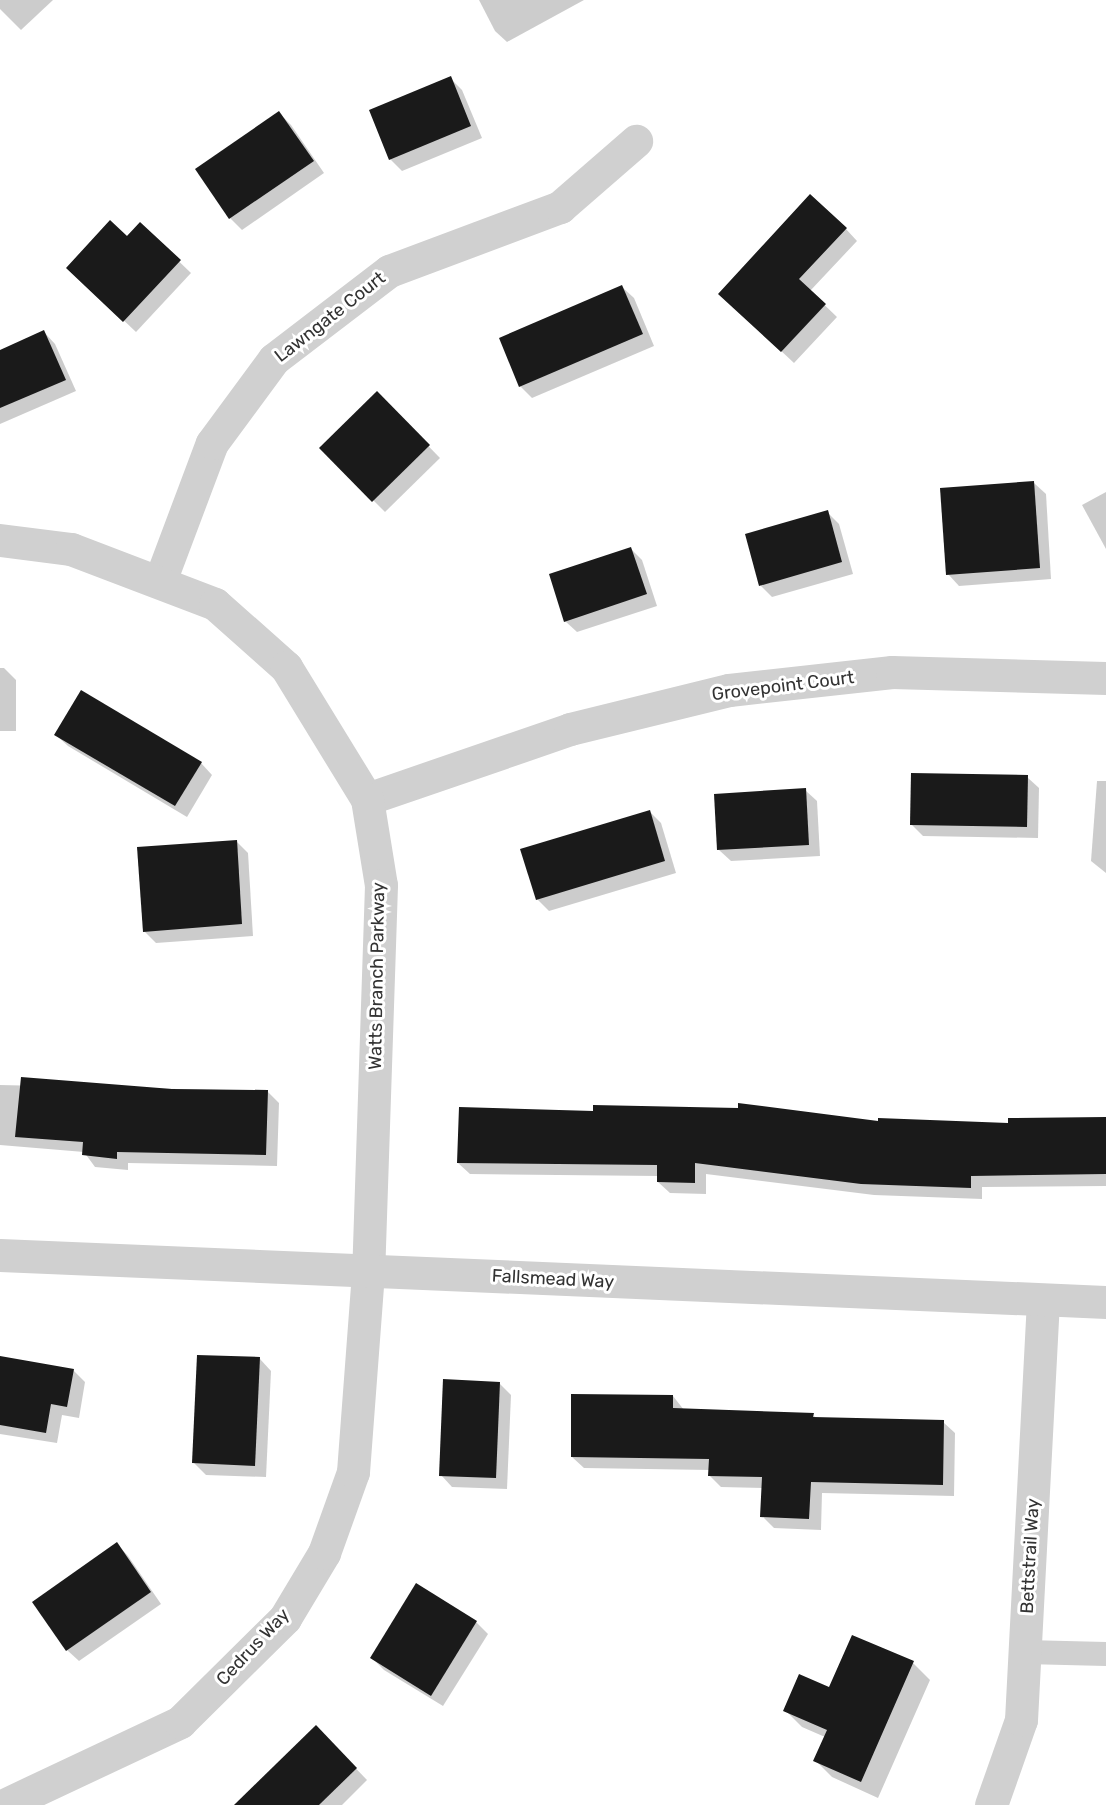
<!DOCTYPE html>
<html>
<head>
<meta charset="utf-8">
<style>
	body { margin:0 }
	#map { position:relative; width:1106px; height:1805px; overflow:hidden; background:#fff; font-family:Rubik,sans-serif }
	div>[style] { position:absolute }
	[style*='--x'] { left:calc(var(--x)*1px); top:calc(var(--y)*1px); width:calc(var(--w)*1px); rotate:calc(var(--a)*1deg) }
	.shadow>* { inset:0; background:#0003 }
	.building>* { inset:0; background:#1a1a1a }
	.service>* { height:24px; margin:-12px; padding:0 12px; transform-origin:12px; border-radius:12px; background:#d0d0d0 }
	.minor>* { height:33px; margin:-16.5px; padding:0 16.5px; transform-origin:16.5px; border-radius:16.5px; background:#d0d0d0 }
	.tertiary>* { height:33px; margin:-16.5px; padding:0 16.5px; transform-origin:16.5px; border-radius:16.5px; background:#d0d0d0 }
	span { translate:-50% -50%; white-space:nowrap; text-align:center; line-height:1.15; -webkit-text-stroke:6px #fff; paint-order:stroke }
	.street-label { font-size:18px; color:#333 }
</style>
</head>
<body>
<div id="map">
	<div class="shadow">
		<div style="clip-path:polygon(0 0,53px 0,21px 30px,0 9px)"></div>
		<div style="clip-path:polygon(479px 0,584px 0,507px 42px,495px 31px)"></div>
		<div style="clip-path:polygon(450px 78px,462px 90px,482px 138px,402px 171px,390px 159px)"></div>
		<div style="clip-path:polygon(279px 113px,291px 125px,324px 173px,242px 230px,230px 218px)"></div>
		<div style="clip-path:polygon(140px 224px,191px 273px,136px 332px,80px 279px)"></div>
		<div style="clip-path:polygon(846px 229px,857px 241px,810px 291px,837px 317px,794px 363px,732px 305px)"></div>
		<div style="clip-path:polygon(622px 287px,634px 298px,654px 346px,532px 398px,520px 386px)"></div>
		<div style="clip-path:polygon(44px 332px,55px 344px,76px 391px,0 424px,0 351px)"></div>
		<div style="clip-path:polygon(377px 393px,440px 458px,385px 512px,321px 448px)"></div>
		<div style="clip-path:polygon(1034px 483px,1046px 494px,1051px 579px,959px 586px,948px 574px)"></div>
		<div style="clip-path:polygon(1106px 492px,1106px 549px,1082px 505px)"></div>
		<div style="clip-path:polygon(827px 512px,839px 524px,853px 574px,772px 597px,761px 586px,747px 535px)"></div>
		<div style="clip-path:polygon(631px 549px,642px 560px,657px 606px,577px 632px,565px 621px)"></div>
		<div style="clip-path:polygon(0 668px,4px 668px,16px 680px,16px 731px,0 731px)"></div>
		<div style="clip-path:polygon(56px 735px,201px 763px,212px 775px,187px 817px,68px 746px)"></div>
		<div style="clip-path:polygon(1027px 777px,1039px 788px,1038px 838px,923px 836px,912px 825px)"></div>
		<div style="clip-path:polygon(1097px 781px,1106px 781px,1106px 873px,1091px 861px)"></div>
		<div style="clip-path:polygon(805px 790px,817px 801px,820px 856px,731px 861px,719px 850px)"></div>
		<div style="clip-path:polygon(650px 812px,661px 823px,676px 873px,549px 911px,537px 899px)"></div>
		<div style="clip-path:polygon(236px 841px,248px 853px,253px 936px,156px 943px,144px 931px)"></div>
		<div style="clip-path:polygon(0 1085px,267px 1091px,279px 1103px,277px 1166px,128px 1163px,128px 1170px,95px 1167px,84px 1152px,0 1145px)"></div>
		<div style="clip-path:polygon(1106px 1118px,1106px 1186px,982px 1187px,982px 1199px,874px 1195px,706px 1174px,706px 1194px,670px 1193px,658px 1182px,658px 1176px,470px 1174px,458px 1163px,879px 1123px,1010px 1125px)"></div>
		<div style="clip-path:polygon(0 1358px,73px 1370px,85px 1382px,79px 1418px,62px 1415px,57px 1443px,0 1434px)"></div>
		<div style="clip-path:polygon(260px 1359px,271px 1371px,266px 1477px,206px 1475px,194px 1463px)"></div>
		<div style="clip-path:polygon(499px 1383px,511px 1395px,507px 1489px,452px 1487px,441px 1475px)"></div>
		<div style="clip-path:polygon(673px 1396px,684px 1410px,813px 1415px,817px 1419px,943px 1422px,955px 1433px,954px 1496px,822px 1493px,821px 1530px,774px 1528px,762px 1516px,763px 1488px,721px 1487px,709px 1475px,710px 1470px,584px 1468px,572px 1457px)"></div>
		<div style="clip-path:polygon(117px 1544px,128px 1556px,161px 1604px,79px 1661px,67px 1650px)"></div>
		<div style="clip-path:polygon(417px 1585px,476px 1622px,488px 1634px,443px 1706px,384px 1670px,372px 1658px)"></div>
		<div style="clip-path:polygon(913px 1663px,930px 1680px,878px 1798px,832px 1777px,815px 1760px,825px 1737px,802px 1727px,785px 1710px,830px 1689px)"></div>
		<div style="clip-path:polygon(316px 1727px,367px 1780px,342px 1805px,266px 1805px)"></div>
	</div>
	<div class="building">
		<div style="clip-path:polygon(451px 76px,471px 126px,389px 160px,369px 110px)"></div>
		<div style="clip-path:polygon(279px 111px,314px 161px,229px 219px,195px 169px)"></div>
		<div style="clip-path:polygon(810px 194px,847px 228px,799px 279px,826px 304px,781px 352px,718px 294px)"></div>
		<div style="clip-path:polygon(110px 220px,127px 236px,140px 222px,181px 260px,123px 322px,66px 268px)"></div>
		<div style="clip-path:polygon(622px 285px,643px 334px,519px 387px,499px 338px)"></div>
		<div style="clip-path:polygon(44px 330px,66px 380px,0 408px,0 350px)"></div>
		<div style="clip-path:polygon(377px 391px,430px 445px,372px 502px,319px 448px)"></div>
		<div style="clip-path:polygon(1034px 481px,1040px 568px,946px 575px,940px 488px)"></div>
		<div style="clip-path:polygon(828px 510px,842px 562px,759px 586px,745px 534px)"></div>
		<div style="clip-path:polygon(631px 547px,647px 594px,564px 622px,549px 574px)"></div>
		<div style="clip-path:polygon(81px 690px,202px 762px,175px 806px,54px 735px)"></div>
		<div style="clip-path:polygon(911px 773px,1028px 775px,1027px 827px,910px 825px)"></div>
		<div style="clip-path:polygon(806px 788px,809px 845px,717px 850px,714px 794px)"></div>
		<div style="clip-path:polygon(650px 810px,665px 861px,536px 900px,520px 849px)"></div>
		<div style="clip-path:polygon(237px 840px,242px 924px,143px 932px,137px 847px)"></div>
		<div style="clip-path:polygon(21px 1077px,172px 1089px,268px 1090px,266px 1155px,117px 1152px,117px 1159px,82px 1155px,83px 1142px,15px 1137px)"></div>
		<div style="clip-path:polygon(738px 1103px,878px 1121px,878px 1118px,1008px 1123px,1008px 1118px,1106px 1117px,1106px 1174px,971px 1176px,971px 1188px,861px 1184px,695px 1163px,695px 1183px,657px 1182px,657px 1165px,457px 1163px,459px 1107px,593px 1111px,593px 1105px,738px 1108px)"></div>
		<div style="clip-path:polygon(197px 1355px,260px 1357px,255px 1466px,192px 1463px)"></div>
		<div style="clip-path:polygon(0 1356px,74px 1369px,67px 1407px,51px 1404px,46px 1433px,0 1425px)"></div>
		<div style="clip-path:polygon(443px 1379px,500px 1382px,496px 1478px,439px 1476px)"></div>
		<div style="clip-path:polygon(571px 1394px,673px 1395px,673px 1408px,814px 1413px,813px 1417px,944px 1420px,943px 1485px,811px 1482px,809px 1519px,760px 1517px,762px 1477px,708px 1476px,709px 1459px,571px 1457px)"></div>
		<div style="clip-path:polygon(117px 1542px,151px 1592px,66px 1651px,32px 1602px)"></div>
		<div style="clip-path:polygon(416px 1583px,477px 1621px,431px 1696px,370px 1658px)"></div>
		<div style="clip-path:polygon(852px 1635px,914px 1661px,861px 1782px,813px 1761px,827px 1730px,783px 1711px,799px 1674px,829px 1687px)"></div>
		<div style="clip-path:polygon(316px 1725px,357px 1768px,319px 1805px,234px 1805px)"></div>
	</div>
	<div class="service">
		<div style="--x:1025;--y:1652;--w:81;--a:1.4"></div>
	</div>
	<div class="minor">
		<div style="--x:160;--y:581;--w:147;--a:-69.4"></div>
		<div style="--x:212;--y:443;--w:104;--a:-53.6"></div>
		<div style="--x:274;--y:359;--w:145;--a:-37.4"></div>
		<div style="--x:389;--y:271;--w:183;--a:-20.5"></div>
		<div style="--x:560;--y:207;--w:101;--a:-41"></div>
		<div style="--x:367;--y:799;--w:215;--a:-19"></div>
		<div style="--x:570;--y:729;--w:164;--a:-13.8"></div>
		<div style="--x:729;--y:690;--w:164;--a:-6.3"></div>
		<div style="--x:892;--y:672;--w:214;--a:1.6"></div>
		<div style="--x:4;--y:1805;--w:195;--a:-25.2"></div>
		<div style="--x:180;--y:1722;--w:148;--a:-44.7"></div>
		<div style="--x:285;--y:1618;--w:76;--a:-59"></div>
		<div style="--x:324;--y:1553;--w:86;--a:-70.3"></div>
		<div style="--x:353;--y:1472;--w:202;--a:-85.7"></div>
		<div style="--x:991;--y:1805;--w:90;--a:-70.6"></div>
		<div style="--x:1021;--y:1720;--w:420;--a:-87"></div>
	</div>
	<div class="tertiary">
		<div style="--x:0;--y:540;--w:72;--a:7.2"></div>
		<div style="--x:71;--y:549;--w:154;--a:20.9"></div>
		<div style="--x:215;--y:604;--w:95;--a:41.6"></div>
		<div style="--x:286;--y:667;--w:155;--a:58.5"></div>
		<div style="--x:367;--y:799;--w:87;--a:80.8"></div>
		<div style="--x:381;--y:885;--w:386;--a:91.9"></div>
		<div style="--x:0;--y:1255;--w:1107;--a:2.43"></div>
	</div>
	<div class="street-label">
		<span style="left:330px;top:317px;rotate:-38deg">Lawngate Court</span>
		<span style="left:783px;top:686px;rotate:-7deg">Grovepoint Court</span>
		<span style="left:377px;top:976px;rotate:-89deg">Watts Branch Parkway</span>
		<span style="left:553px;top:1279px;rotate:3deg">Fallsmead Way</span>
		<span style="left:1030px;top:1556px;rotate:-87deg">Bettstrail Way</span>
		<span style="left:253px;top:1647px;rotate:-47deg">Cedrus Way</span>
	</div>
</div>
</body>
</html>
